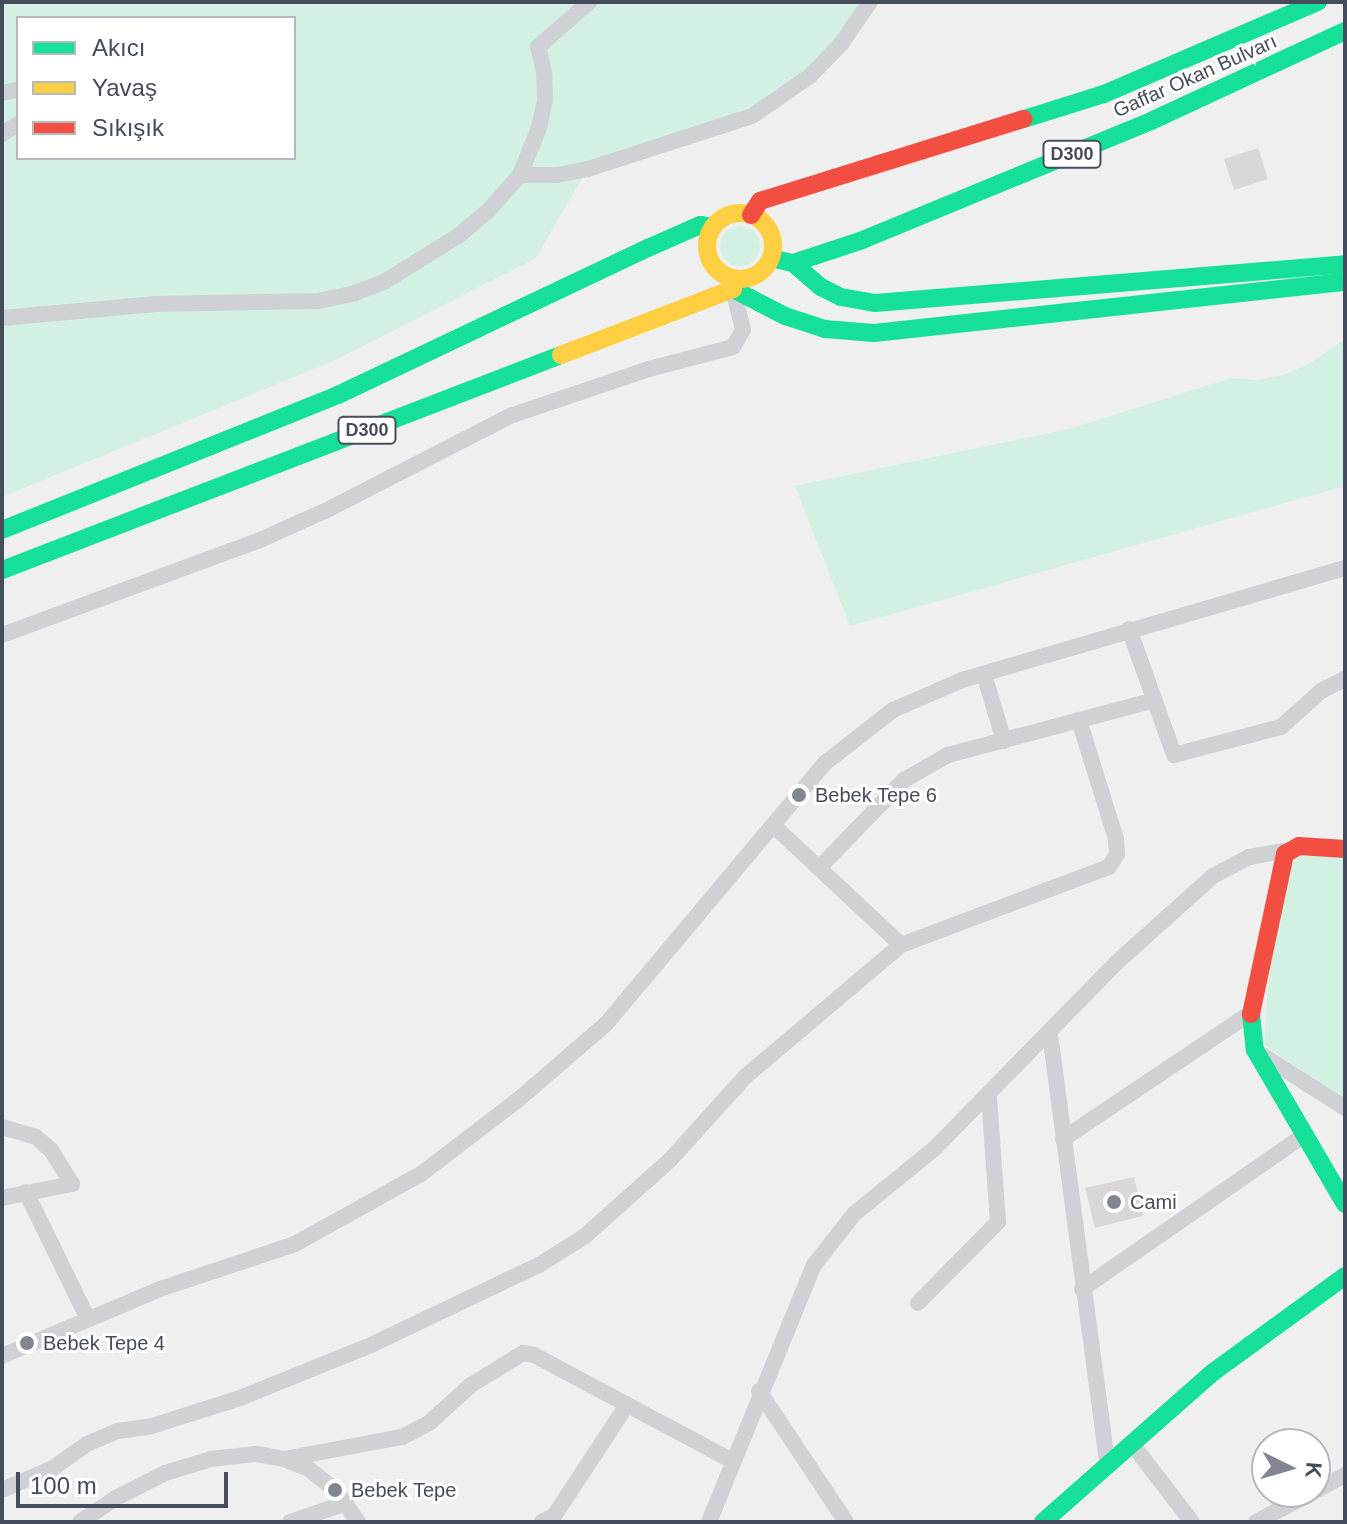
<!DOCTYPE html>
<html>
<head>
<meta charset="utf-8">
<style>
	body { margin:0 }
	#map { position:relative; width:1347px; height:1524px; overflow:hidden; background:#f0efef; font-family:Arial,sans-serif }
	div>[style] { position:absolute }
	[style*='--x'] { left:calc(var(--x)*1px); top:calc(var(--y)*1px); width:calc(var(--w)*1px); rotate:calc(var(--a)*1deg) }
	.green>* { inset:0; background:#d2f1e3 }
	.round { border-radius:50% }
	.building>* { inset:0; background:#d8d8db }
	.street>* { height:16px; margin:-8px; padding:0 8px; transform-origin:8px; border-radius:8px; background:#d0d1d5 }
	.fast>* { height:18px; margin:-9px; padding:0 9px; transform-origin:9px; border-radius:9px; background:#16e098 }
	.slow>* { height:18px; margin:-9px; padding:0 9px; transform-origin:9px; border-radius:9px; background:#ffcf43 }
	.slow>.ring { margin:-9px; padding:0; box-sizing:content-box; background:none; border:18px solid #ffcf43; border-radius:50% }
	.jam>* { height:18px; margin:-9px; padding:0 9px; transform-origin:9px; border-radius:9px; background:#f24e42 }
	.dots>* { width:22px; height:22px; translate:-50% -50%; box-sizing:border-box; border:4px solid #fff; border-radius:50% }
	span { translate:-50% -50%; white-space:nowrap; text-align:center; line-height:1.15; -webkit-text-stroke:6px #fff; paint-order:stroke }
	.shield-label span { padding:2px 6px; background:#fff; border:2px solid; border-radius:6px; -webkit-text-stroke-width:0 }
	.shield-label { font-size:18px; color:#454d5d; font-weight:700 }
	.street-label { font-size:20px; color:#454d5d }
	.poi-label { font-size:20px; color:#454d5d }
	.left { translate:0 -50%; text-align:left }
	.frame { position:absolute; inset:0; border:4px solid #454d5d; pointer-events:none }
	.legend { position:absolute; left:16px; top:16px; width:280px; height:144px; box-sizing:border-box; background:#fff; border:2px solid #b5b8be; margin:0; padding:10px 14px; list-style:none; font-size:24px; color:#454d5d }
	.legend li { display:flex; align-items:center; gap:16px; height:40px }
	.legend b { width:40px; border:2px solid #b5b8be }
	.north { position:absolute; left:1251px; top:1428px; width:80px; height:80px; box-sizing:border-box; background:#fff; border:2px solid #b5b8be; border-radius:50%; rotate:95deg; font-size:22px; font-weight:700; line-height:32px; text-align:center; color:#454d5d }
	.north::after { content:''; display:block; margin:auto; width:28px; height:36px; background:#818690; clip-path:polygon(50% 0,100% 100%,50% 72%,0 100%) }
	.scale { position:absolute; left:16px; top:1472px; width:212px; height:36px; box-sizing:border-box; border:4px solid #454d5d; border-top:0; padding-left:10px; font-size:24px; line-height:28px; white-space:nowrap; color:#454d5d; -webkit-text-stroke:6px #fff; paint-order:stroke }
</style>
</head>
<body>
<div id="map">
	<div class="green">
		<div style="clip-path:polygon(evenodd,2px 2px,879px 2px,807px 87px,779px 108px,764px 117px,583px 177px,535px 259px,333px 361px,2px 497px,2px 2px,18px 18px,294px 18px,294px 158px,18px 158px,18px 18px)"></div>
		<div class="round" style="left:720px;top:226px;width:40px;height:40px"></div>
		<div style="clip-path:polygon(1345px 339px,1345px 486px,850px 626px,795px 486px,1069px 429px,1231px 378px,1257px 380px,1283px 375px,1309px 364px)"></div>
		<div style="clip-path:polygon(1299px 856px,1345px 857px,1345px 1099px,1264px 1045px,1269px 973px,1291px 865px)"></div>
	</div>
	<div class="building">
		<div style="clip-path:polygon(1258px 148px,1268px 179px,1234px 190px,1224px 159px)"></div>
		<div style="clip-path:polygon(1134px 1177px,1143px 1216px,1095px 1228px,1085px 1188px)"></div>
	</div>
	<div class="street">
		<div style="--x:2;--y:93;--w:16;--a:-11"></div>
		<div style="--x:2;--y:134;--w:19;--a:-32"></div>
		<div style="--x:520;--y:175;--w:37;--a:0"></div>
		<div style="--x:557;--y:175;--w:32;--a:-11"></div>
		<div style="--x:588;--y:169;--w:172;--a:-17.9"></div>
		<div style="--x:752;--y:116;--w:70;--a:-34.6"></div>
		<div style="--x:810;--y:76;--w:45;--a:-45.9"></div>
		<div style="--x:841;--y:44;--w:51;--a:-55.4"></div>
		<div style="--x:2;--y:318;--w:155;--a:-5.2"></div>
		<div style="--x:156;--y:304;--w:162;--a:-1.1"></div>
		<div style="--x:318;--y:301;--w:38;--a:-12"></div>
		<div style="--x:355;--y:293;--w:31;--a:-21"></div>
		<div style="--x:384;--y:282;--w:87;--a:-31.9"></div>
		<div style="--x:458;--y:236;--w:40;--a:-40"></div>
		<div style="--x:489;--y:210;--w:47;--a:-48.5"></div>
		<div style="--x:520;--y:175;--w:51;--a:-68"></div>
		<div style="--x:539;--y:128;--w:30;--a:-78"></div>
		<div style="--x:545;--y:99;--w:27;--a:-92"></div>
		<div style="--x:544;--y:72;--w:26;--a:-103"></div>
		<div style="--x:538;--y:47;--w:68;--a:-41.4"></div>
		<div style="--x:1129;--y:629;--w:134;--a:70.3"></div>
		<div style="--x:1174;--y:755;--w:111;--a:-14.7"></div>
		<div style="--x:1281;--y:727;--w:54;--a:-42"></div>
		<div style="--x:1321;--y:691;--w:27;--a:-27"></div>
		<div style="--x:2;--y:635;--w:275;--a:-20.2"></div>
		<div style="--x:260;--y:540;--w:73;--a:-24.1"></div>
		<div style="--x:327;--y:510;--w:206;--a:-27.2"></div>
		<div style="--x:510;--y:416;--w:147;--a:-18.7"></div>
		<div style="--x:649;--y:369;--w:87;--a:-14.7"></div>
		<div style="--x:733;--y:347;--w:20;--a:-60"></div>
		<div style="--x:743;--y:330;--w:42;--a:-103.7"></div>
		<div style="--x:984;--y:674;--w:70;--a:73.4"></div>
		<div style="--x:774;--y:826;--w:174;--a:43.1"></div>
		<div style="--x:820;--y:867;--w:121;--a:-46"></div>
		<div style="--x:904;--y:780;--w:51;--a:-29.6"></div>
		<div style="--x:948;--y:755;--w:213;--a:-14.9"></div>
		<div style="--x:1050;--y:1034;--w:436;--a:82.4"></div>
		<div style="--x:1262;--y:1055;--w:98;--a:32.6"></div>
		<div style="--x:2;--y:1127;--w:35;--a:16"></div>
		<div style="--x:36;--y:1137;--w:20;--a:41"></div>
		<div style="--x:51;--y:1150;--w:40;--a:58"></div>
		<div style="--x:72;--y:1184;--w:71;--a:168.7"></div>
		<div style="--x:1063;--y:1139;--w:228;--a:-33.9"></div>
		<div style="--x:26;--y:1192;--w:141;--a:64"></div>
		<div style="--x:1082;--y:1289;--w:272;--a:-34.7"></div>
		<div style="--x:918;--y:1303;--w:114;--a:-45.4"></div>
		<div style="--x:998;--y:1222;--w:127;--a:-94.1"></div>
		<div style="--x:2;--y:1356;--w:172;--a:-23"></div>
		<div style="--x:160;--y:1289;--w:142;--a:-18.4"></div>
		<div style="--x:295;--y:1244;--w:144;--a:-29.1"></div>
		<div style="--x:421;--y:1174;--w:123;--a:-37.4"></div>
		<div style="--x:519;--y:1099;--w:115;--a:-40.8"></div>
		<div style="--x:606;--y:1024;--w:341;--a:-50"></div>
		<div style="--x:825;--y:763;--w:86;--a:-37.9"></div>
		<div style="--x:893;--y:710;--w:75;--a:-23.5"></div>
		<div style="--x:962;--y:680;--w:399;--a:-16.3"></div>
		<div style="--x:759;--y:1391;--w:157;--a:56.4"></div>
		<div style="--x:1132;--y:1444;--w:98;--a:52.4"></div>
		<div style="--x:284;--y:1459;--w:120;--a:-10.6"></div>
		<div style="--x:402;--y:1437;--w:30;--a:-27"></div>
		<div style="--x:429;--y:1423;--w:57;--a:-42.1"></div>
		<div style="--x:471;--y:1385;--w:61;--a:-31.6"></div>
		<div style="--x:523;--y:1353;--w:11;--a:10"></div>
		<div style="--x:534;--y:1355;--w:223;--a:28.1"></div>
		<div style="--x:2;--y:1490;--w:56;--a:-23.3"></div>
		<div style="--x:53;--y:1468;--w:42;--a:-35.2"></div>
		<div style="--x:87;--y:1444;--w:34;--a:-23"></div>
		<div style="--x:118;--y:1431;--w:34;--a:-8"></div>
		<div style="--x:152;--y:1426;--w:92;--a:-17.7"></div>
		<div style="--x:240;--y:1398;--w:141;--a:-22"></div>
		<div style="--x:371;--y:1345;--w:186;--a:-25.5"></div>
		<div style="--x:539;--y:1265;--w:54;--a:-32.2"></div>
		<div style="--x:585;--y:1236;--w:114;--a:-41.8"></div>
		<div style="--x:670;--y:1160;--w:113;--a:-47.9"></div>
		<div style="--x:746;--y:1076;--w:203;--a:-40.2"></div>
		<div style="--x:901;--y:945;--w:222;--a:-20.6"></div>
		<div style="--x:1109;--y:867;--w:15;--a:-58"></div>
		<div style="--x:1117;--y:854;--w:15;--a:-94"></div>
		<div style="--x:1116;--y:839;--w:125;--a:-107.3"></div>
		<div style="--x:1315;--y:1491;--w:34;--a:-28"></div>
		<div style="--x:80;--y:1522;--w:43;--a:-33.7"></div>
		<div style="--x:116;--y:1498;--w:55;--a:-27"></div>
		<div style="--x:165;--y:1473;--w:48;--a:-16.9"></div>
		<div style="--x:211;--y:1459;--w:45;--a:-6.3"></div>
		<div style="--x:256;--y:1454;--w:28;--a:10"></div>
		<div style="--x:284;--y:1459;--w:27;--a:22"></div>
		<div style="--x:309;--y:1469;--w:33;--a:39"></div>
		<div style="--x:335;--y:1490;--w:39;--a:54"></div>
		<div style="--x:290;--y:1522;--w:59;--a:-18.7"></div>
		<div style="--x:542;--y:1522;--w:13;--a:-27"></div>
		<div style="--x:554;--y:1516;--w:133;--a:-56.7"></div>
		<div style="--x:709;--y:1522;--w:278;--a:-67.8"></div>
		<div style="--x:814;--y:1265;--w:65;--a:-51.9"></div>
		<div style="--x:854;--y:1214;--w:103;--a:-39.1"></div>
		<div style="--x:934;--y:1149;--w:260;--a:-45.6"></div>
		<div style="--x:1116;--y:963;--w:130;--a:-41.9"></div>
		<div style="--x:1213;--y:876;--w:41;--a:-27.8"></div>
		<div style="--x:1249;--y:857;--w:41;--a:-9.9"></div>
		<div style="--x:1256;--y:1522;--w:64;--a:-27.8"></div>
	</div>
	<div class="fast">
		<div style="--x:1024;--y:119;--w:84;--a:-17.4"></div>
		<div style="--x:1104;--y:94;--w:233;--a:-23.3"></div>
		<div style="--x:771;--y:258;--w:23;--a:13"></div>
		<div style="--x:793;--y:263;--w:71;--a:-18.2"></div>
		<div style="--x:860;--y:241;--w:315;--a:-22.4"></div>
		<div style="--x:1151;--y:121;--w:214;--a:-24.9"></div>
		<div style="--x:793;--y:263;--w:37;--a:41"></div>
		<div style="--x:821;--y:287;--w:22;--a:27"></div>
		<div style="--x:841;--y:297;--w:35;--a:10"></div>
		<div style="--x:875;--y:303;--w:472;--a:-4.7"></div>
		<div style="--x:733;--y:289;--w:59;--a:27.4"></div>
		<div style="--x:785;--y:316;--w:42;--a:18"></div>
		<div style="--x:825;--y:329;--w:49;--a:4.7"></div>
		<div style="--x:874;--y:333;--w:474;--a:-6.2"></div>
		<div style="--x:2;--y:530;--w:362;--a:-21.9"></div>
		<div style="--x:338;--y:395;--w:343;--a:-25.4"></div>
		<div style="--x:648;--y:248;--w:57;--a:-23.9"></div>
		<div style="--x:700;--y:225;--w:13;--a:9"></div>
		<div style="--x:2;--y:570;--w:599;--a:-21.04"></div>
		<div style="--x:1251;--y:1014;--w:36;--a:84"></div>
		<div style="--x:1255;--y:1050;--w:178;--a:59.7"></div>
		<div style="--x:1043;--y:1522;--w:225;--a:-41.4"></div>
		<div style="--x:1212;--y:1373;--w:165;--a:-36.1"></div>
	</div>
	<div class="slow">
		<div class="ring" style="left:707px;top:213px;width:48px;height:48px"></div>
		<div style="--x:561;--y:355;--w:184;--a:-21"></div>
		<div style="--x:733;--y:289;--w:11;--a:-95"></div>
	</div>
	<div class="jam">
		<div style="--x:751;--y:215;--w:17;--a:-57"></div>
		<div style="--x:760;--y:201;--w:276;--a:-17.3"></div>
		<div style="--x:1251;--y:1014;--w:164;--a:-78"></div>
		<div style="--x:1285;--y:854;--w:16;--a:-30"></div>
		<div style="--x:1299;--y:846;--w:46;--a:3.7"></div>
	</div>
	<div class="dots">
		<div style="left:799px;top:795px;background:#818690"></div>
		<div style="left:1114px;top:1202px;background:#818690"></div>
		<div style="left:27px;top:1343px;background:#818690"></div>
		<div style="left:335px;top:1490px;background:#818690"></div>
	</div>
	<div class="shield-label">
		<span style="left:1072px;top:154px">D300</span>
		<span style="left:367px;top:430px">D300</span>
	</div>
	<div class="street-label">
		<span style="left:1195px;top:76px;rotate:-24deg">Gaffar Okan Bulvarı</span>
	</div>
	<div class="poi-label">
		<span class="left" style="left:815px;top:795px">Bebek Tepe 6</span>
		<span class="left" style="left:1130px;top:1202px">Cami</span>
		<span class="left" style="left:43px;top:1343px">Bebek Tepe 4</span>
		<span class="left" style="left:351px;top:1490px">Bebek Tepe</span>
	</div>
	<div class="frame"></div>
	<ul class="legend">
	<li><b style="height:10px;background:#16e098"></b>Akıcı</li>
	<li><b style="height:10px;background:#ffcf43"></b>Yavaş</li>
	<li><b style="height:10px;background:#f24e42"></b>Sıkışık</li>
	</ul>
	<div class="north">K</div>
	<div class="scale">100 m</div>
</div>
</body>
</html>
